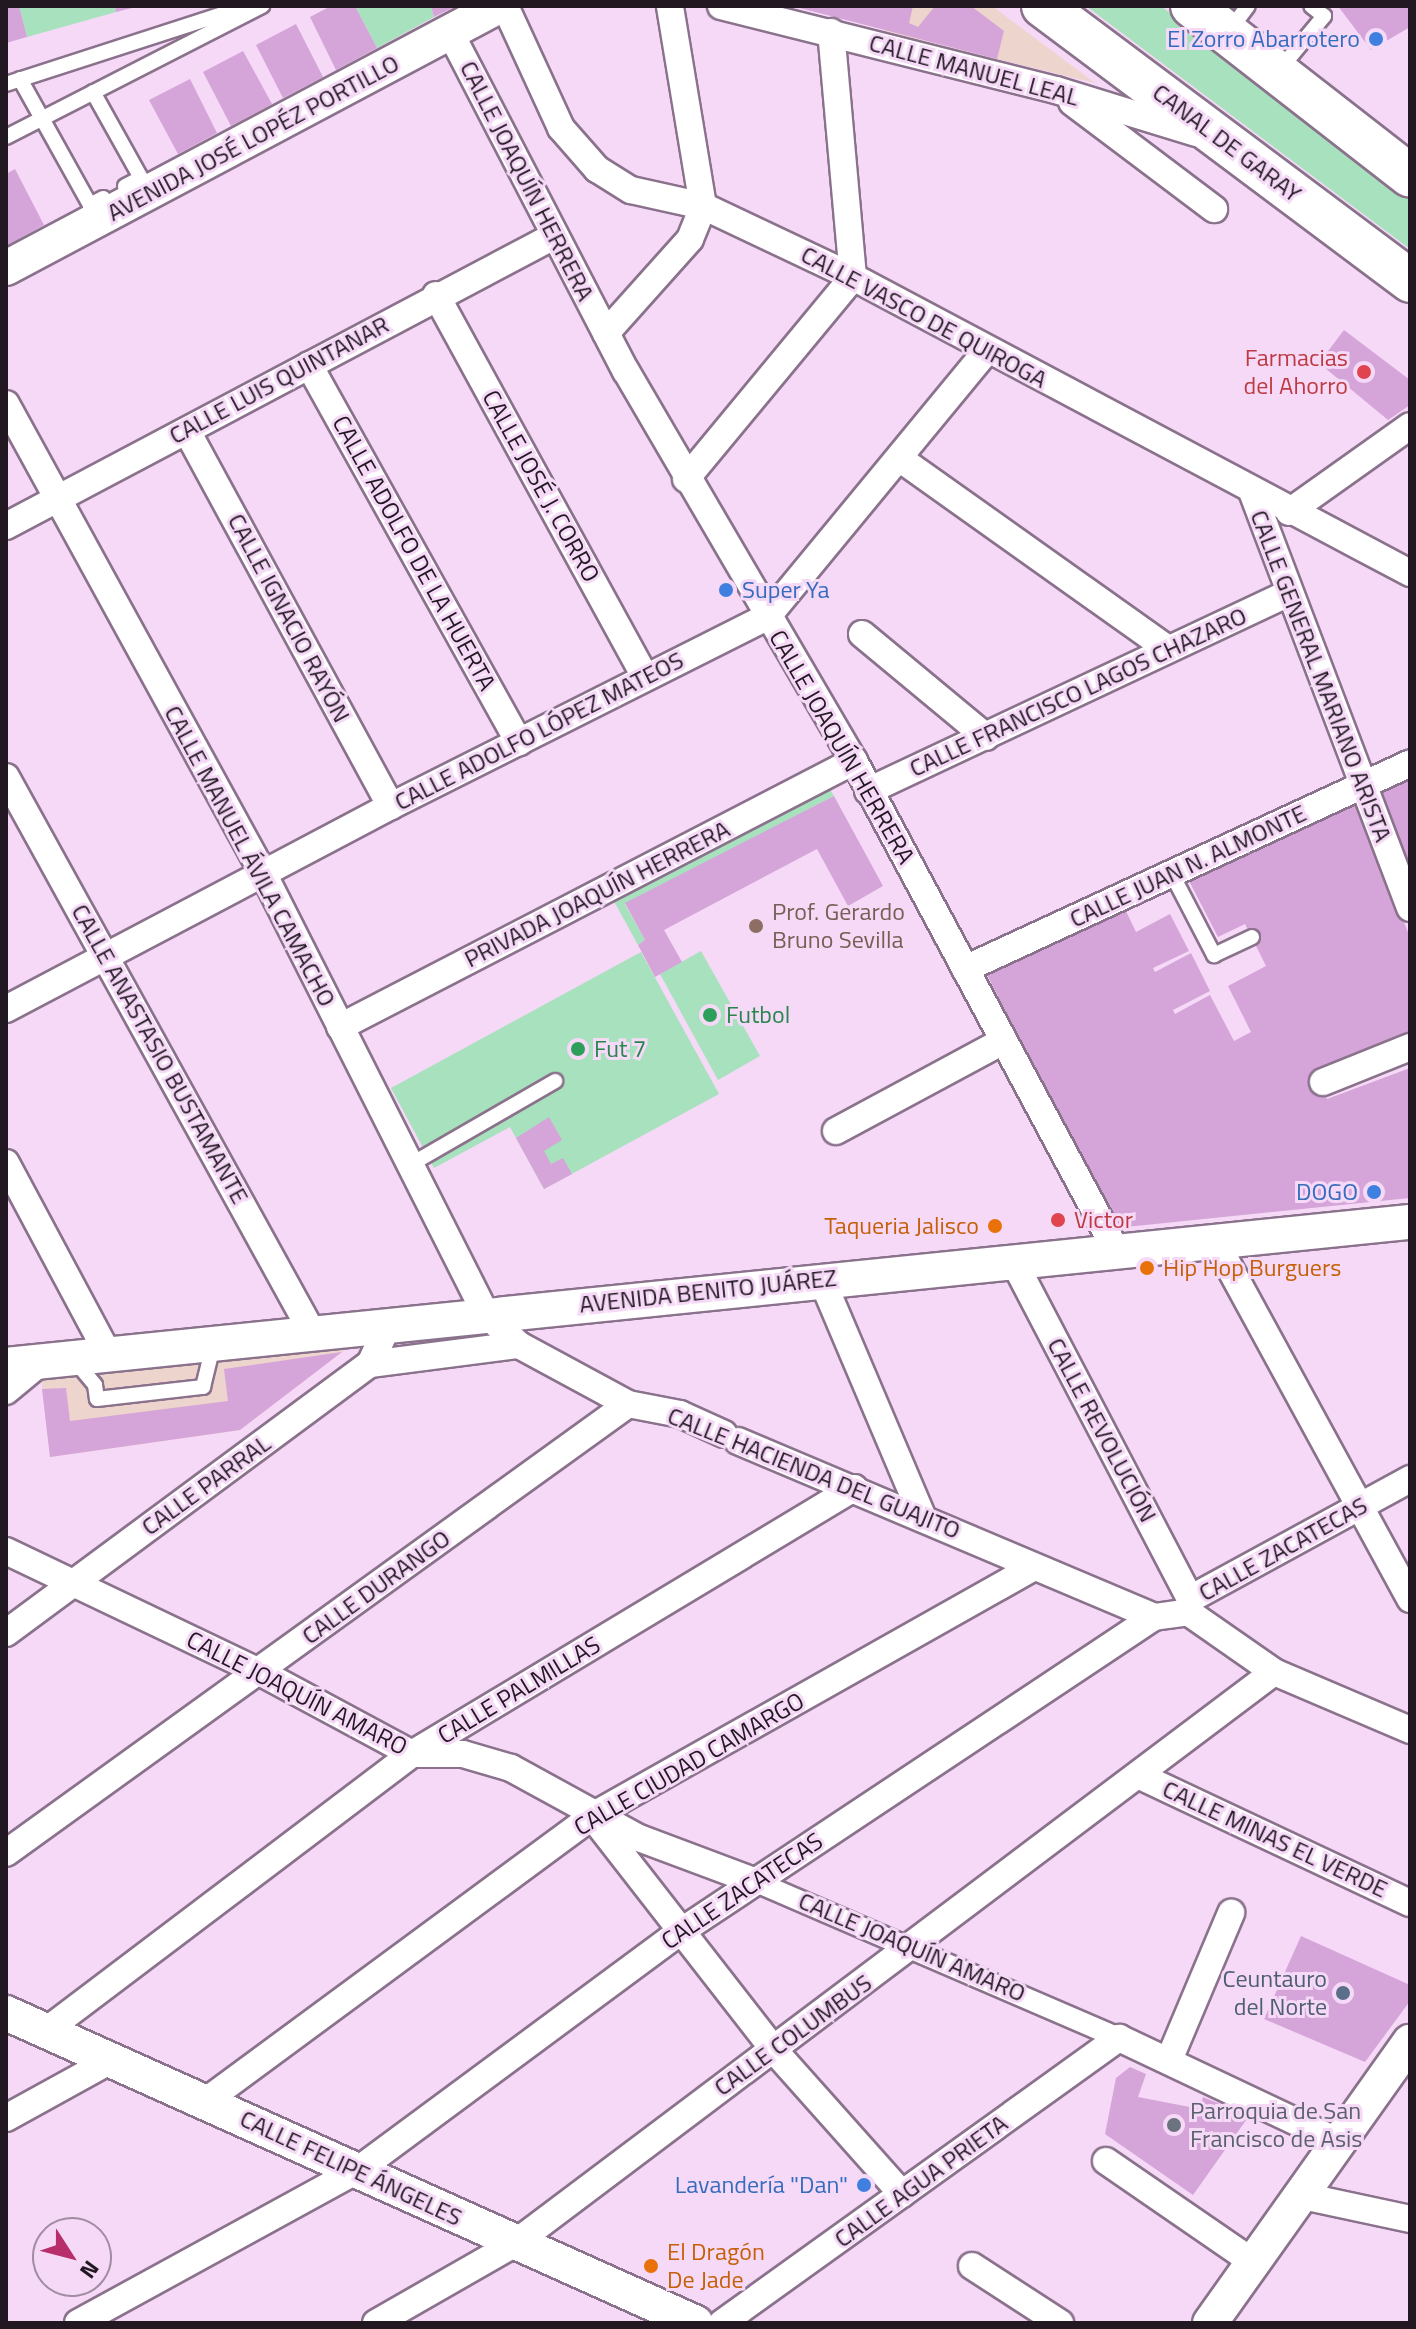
<!DOCTYPE html>
<html>
<head>
<meta charset="utf-8">
<style>
	body { margin:0 }
	#map { position:relative; width:1416px; height:2329px; overflow:hidden; background:#f5d9f7; font-family:"Titillium Web",sans-serif }
	div>[style] { position:absolute }
	[style*='--x'] { left:calc(var(--x)*1px); top:calc(var(--y)*1px); width:calc(var(--w)*1px); rotate:calc(var(--a)*1deg) }
	.commercial>* { inset:0; background:#edd4cc }
	.green>* { inset:0; background:#a7e1bd }
	.building>* { inset:0; background:#d5a4d9 }
	.roads { filter:drop-shadow(2px 0 #8b728c) drop-shadow(-2px 0 #8b728c) drop-shadow(0 2px #8b728c) drop-shadow(0 -2px #8b728c) }
	.service>* { height:14px; margin:-7px; padding:0 7px; transform-origin:7px; border-radius:7px; background:#fff }
	.pedestrian>* { height:20px; margin:-10px; padding:0 10px; transform-origin:10px; border-radius:10px; background:#fff }
	.minor>* { height:26px; margin:-13px; padding:0 13px; transform-origin:13px; border-radius:13px; background:#fff }
	.tertiary>* { height:34px; margin:-17px; padding:0 17px; transform-origin:17px; border-radius:17px; background:#fff }
	.primary>* { height:42px; margin:-21px; padding:0 21px; transform-origin:21px; border-radius:21px; background:#fff }
	.dots>* { width:22px; height:22px; translate:-50% -50%; box-sizing:border-box; border:4px solid #f5d9f7; border-radius:50% }
	span { translate:-50% -50%; white-space:nowrap; text-align:center; line-height:1.15; -webkit-text-stroke:6px #f5d9f7; paint-order:stroke }
	.shop-label { font-size:24px; color:#366cbe }
	.right { translate:-100% -50%; text-align:right }
	.left { translate:0 -50%; text-align:left }
	.street-label { font-size:24px; color:#221822 }
	.health-label { font-size:24px; color:#be3a42 }
	.education-label { font-size:24px; color:#785e54 }
	.leisure-label { font-size:24px; color:#27864d }
	.food-label { font-size:24px; color:#c56008 }
	.service-label { font-size:24px; color:#4e5e75 }
	.worship-label { font-size:24px; color:#5b616d }
	.frame { position:absolute; inset:0; border:8px solid #221822; pointer-events:none }
	.north { position:absolute; left:32px; top:2217px; width:80px; height:80px; box-sizing:border-box; background:#f5d9f7; border:2px solid #a18ca2; border-radius:50%; rotate:126deg; font-size:22px; font-weight:700; line-height:32px; text-align:center; color:#221822 }
	.north::after { content:''; display:block; margin:auto; width:28px; height:36px; background:#b82e6b; clip-path:polygon(50% 0,100% 100%,50% 72%,0 100%) }
</style>
</head>
<body>
<div id="map">
	<div class="commercial">
		<div style="clip-path:polygon(890px 6px,992px 6px,1095px 83px,884px 31px)"></div>
		<div style="clip-path:polygon(359px 1339px,240px 1430px,50px 1457px,41px 1375px)"></div>
	</div>
	<div class="green">
		<div style="clip-path:polygon(19px 6px,115px 6px,116px 12px,27px 37px)"></div>
		<div style="clip-path:polygon(355px 6px,431px 6px,434px 17px,377px 48px)"></div>
		<div style="clip-path:polygon(1086px 6px,1161px 6px,1410px 196px,1410px 249px)"></div>
		<div style="clip-path:polygon(826px 782px,834px 796px,625px 904px,645px 940px,638px 945px,610px 894px)"></div>
		<div style="clip-path:polygon(701px 951px,760px 1056px,718px 1080px,660px 974px)"></div>
		<div style="clip-path:polygon(641px 952px,719px 1094px,544px 1189px,510px 1127px,434px 1168px,391px 1088px)"></div>
	</div>
	<div class="building">
		<div style="clip-path:polygon(6px 6px,19px 6px,27px 37px,6px 43px)"></div>
		<div style="clip-path:polygon(115px 6px,136px 6px,136px 7px,116px 12px)"></div>
		<div style="clip-path:polygon(331px 6px,355px 6px,377px 48px,336px 70px,310px 17px)"></div>
		<div style="clip-path:polygon(431px 6px,456px 6px,434px 17px)"></div>
		<div style="clip-path:polygon(792px 6px,913px 6px,909px 23px,918px 27px,935px 6px,971px 6px,1004px 31px,997px 59px)"></div>
		<div style="clip-path:polygon(1338px 6px,1410px 6px,1410px 27px,1371px 50px)"></div>
		<div style="clip-path:polygon(296px 24px,323px 77px,283px 98px,256px 45px)"></div>
		<div style="clip-path:polygon(243px 51px,272px 104px,231px 126px,203px 72px)"></div>
		<div style="clip-path:polygon(190px 79px,217px 133px,178px 154px,149px 100px)"></div>
		<div style="clip-path:polygon(15px 169px,44px 225px,6px 246px,6px 174px)"></div>
		<div style="clip-path:polygon(1344px 330px,1410px 380px,1410px 405px,1388px 420px,1319px 363px)"></div>
		<div style="clip-path:polygon(1410px 777px,1410px 866px,1379px 792px)"></div>
		<div style="clip-path:polygon(834px 796px,883px 886px,848px 906px,817px 849px,664px 930px,682px 962px,655px 977px,638px 945px,645px 940px,625px 903px)"></div>
		<div style="clip-path:polygon(1353px 798px,1410px 937px,1410px 1035px,1316px 1074px,1327px 1099px,1410px 1068px,1410px 1198px,1116px 1228px,984px 969px,1123px 905px,1136px 932px,1170px 914px,1189px 951px,1153px 968px,1155px 972px,1191px 953px,1210px 991px,1173px 1010px,1175px 1014px,1210px 995px,1234px 1041px,1251px 1032px,1228px 986px,1266px 966px,1245px 924px,1218px 937px,1186px 875px)"></div>
		<div style="clip-path:polygon(549px 1117px,562px 1140px,544px 1151px,551px 1164px,563px 1158px,572px 1174px,544px 1189px,516px 1138px)"></div>
		<div style="clip-path:polygon(342px 1352px,240px 1430px,50px 1457px,42px 1389px,66px 1388px,70px 1421px,228px 1401px,224px 1369px)"></div>
		<div style="clip-path:polygon(1301px 1936px,1410px 1985px,1410px 2001px,1365px 2062px,1264px 2019px)"></div>
		<div style="clip-path:polygon(1130px 2067px,1146px 2074px,1138px 2097px,1200px 2109px,1203px 2097px,1249px 2116px,1193px 2195px,1105px 2134px,1116px 2078px)"></div>
	</div>
	<div class="roads">
		<div class="service">
			<div style="--x:1229;--y:31;--w:31;--a:-53"></div>
			<div style="--x:1280;--y:69;--w:69;--a:-50.3"></div>
			<div style="--x:1324;--y:16;--w:16;--a:-142"></div>
			<div style="--x:20;--y:79;--w:144;--a:60.9"></div>
			<div style="--x:90;--y:205;--w:15;--a:-28"></div>
			<div style="--x:6;--y:84;--w:251;--a:-17.9"></div>
			<div style="--x:93;--y:92;--w:98;--a:60.8"></div>
			<div style="--x:141;--y:178;--w:18;--a:153"></div>
			<div style="--x:6;--y:137;--w:288;--a:-27.1"></div>
			<div style="--x:1175;--y:880;--w:85;--a:62.5"></div>
			<div style="--x:1214;--y:955;--w:42;--a:-25.3"></div>
			<div style="--x:408;--y:1166;--w:170;--a:-30"></div>
			<div style="--x:75;--y:1361;--w:31;--a:50"></div>
			<div style="--x:95;--y:1385;--w:14;--a:82"></div>
			<div style="--x:97;--y:1399;--w:107;--a:-6.5"></div>
			<div style="--x:203;--y:1387;--w:42;--a:-76.3"></div>
		</div>
		<div class="pedestrian">
			<div style="--x:754;--y:1881;--w:397;--a:23.3"></div>
		</div>
		<div class="minor">
			<div style="--x:505;--y:6;--w:134;--a:65.3"></div>
			<div style="--x:561;--y:128;--w:55;--a:48.7"></div>
			<div style="--x:597;--y:169;--w:40;--a:32"></div>
			<div style="--x:631;--y:190;--w:74;--a:12.5"></div>
			<div style="--x:703;--y:206;--w:166;--a:25.3"></div>
			<div style="--x:853;--y:277;--w:631;--a:27.99"></div>
			<div style="--x:721;--y:6;--w:345;--a:14.1"></div>
			<div style="--x:1056;--y:90;--w:146;--a:17.1"></div>
			<div style="--x:451;--y:34;--w:380;--a:62.6"></div>
			<div style="--x:626;--y:371;--w:452;--a:59.7"></div>
			<div style="--x:854;--y:761;--w:555;--a:61.82"></div>
			<div style="--x:1072;--y:102;--w:178;--a:37"></div>
			<div style="--x:436;--y:295;--w:435;--a:61.3"></div>
			<div style="--x:606;--y:333;--w:126;--a:-48.2"></div>
			<div style="--x:690;--y:239;--w:35;--a:-68"></div>
			<div style="--x:703;--y:206;--w:203;--a:-99.4"></div>
			<div style="--x:309;--y:365;--w:432;--a:60.9"></div>
			<div style="--x:6;--y:404;--w:535;--a:61.28"></div>
			<div style="--x:263;--y:873;--w:493;--a:63.2"></div>
			<div style="--x:485;--y:1313;--w:47;--a:43.3"></div>
			<div style="--x:519;--y:1345;--w:124;--a:28.4"></div>
			<div style="--x:628;--y:1404;--w:53;--a:10.9"></div>
			<div style="--x:680;--y:1414;--w:48;--a:24.4"></div>
			<div style="--x:187;--y:431;--w:427;--a:61.5"></div>
			<div style="--x:899;--y:458;--w:330;--a:35.4"></div>
			<div style="--x:686;--y:479;--w:262;--a:-50.4"></div>
			<div style="--x:853;--y:277;--w:246;--a:-95.1"></div>
			<div style="--x:1251;--y:489;--w:448;--a:69.2"></div>
			<div style="--x:1289;--y:512;--w:148;--a:-35.4"></div>
			<div style="--x:6;--y:526;--w:620;--a:-27.89"></div>
			<div style="--x:862;--y:634;--w:161;--a:39.7"></div>
			<div style="--x:6;--y:777;--w:634;--a:61.13"></div>
			<div style="--x:868;--y:791;--w:464;--a:-25.2"></div>
			<div style="--x:965;--y:969;--w:490;--a:-24.8"></div>
			<div style="--x:6;--y:1009;--w:435;--a:-27.8"></div>
			<div style="--x:391;--y:806;--w:422;--a:-26.7"></div>
			<div style="--x:768;--y:616;--w:345;--a:-50.5"></div>
			<div style="--x:340;--y:1027;--w:579;--a:-27.36"></div>
			<div style="--x:1323;--y:1082;--w:94;--a:-21.9"></div>
			<div style="--x:836;--y:1131;--w:190;--a:-28.3"></div>
			<div style="--x:6;--y:1163;--w:217;--a:61.9"></div>
			<div style="--x:1214;--y:1239;--w:410;--a:61.4"></div>
			<div style="--x:1014;--y:1262;--w:380;--a:62.4"></div>
			<div style="--x:822;--y:1280;--w:256;--a:67"></div>
			<div style="--x:370;--y:1364;--w:150;--a:-7.3"></div>
			<div style="--x:6;--y:1391;--w:45;--a:-39.6"></div>
			<div style="--x:738;--y:1441;--w:452;--a:22.9"></div>
			<div style="--x:6;--y:1551;--w:279;--a:25.5"></div>
			<div style="--x:258;--y:1671;--w:175;--a:28.3"></div>
			<div style="--x:412;--y:1754;--w:51;--a:0"></div>
			<div style="--x:463;--y:1754;--w:50;--a:16.3"></div>
			<div style="--x:511;--y:1768;--w:146;--a:28.7"></div>
			<div style="--x:639;--y:1838;--w:123;--a:20.5"></div>
			<div style="--x:1188;--y:1612;--w:105;--a:34.9"></div>
			<div style="--x:1274;--y:1672;--w:148;--a:23.1"></div>
			<div style="--x:6;--y:1633;--w:453;--a:-36.5"></div>
			<div style="--x:370;--y:1364;--w:45;--a:-65.1"></div>
			<div style="--x:1140;--y:1776;--w:298;--a:25.2"></div>
			<div style="--x:595;--y:1820;--w:290;--a:52.1"></div>
			<div style="--x:773;--y:2049;--w:194;--a:48.3"></div>
			<div style="--x:6;--y:1853;--w:767;--a:-35.82"></div>
			<div style="--x:47;--y:2030;--w:458;--a:-37.1"></div>
			<div style="--x:412;--y:1754;--w:516;--a:-31.04"></div>
			<div style="--x:1169;--y:2060;--w:160;--a:-67.1"></div>
			<div style="--x:206;--y:2101;--w:480;--a:-36.4"></div>
			<div style="--x:592;--y:1816;--w:507;--a:-29.39"></div>
			<div style="--x:6;--y:2118;--w:120;--a:-28.9"></div>
			<div style="--x:1106;--y:2161;--w:178;--a:34.5"></div>
			<div style="--x:1298;--y:2195;--w:115;--a:12.1"></div>
			<div style="--x:972;--y:2266;--w:105;--a:32.9"></div>
			<div style="--x:78;--y:2323;--w:319;--a:-28.7"></div>
			<div style="--x:358;--y:2170;--w:400;--a:-36.5"></div>
			<div style="--x:680;--y:1932;--w:569;--a:-33.61"></div>
			<div style="--x:1154;--y:1617;--w:34;--a:-8"></div>
			<div style="--x:1188;--y:1612;--w:13;--a:-81"></div>
			<div style="--x:1190;--y:1599;--w:251;--a:-28.6"></div>
			<div style="--x:376;--y:2323;--w:159;--a:-29.8"></div>
			<div style="--x:514;--y:2244;--w:951;--a:-36.97"></div>
			<div style="--x:722;--y:2323;--w:489;--a:-35.7"></div>
			<div style="--x:1119;--y:2038;--w:241;--a:25.3"></div>
		</div>
		<div class="tertiary">
			<div style="--x:6;--y:268;--w:558;--a:-27.99"></div>
			<div style="--x:6;--y:1365;--w:1411;--a:-5.82"></div>
			<div style="--x:6;--y:2013;--w:756;--a:24.19"></div>
			<div style="--x:1210;--y:2323;--w:345;--a:-54.6"></div>
		</div>
		<div class="primary">
			<div style="--x:1043;--y:6;--w:459;--a:36.8"></div>
			<div style="--x:1192;--y:6;--w:276;--a:37.9"></div>
		</div>
	</div>
	<div class="dots">
		<div style="left:1376px;top:39px;background:#3f7fe0"></div>
		<div style="left:1364px;top:372px;background:#e0444e"></div>
		<div style="left:726px;top:590px;background:#3f7fe0"></div>
		<div style="left:756px;top:926px;background:#8d6e63"></div>
		<div style="left:710px;top:1015px;background:#2e9e5b"></div>
		<div style="left:578px;top:1049px;background:#2e9e5b"></div>
		<div style="left:1374px;top:1192px;background:#3f7fe0"></div>
		<div style="left:1058px;top:1220px;background:#e0444e"></div>
		<div style="left:995px;top:1226px;background:#e8710a"></div>
		<div style="left:1147px;top:1268px;background:#e8710a"></div>
		<div style="left:1343px;top:1993px;background:#5c6f8a"></div>
		<div style="left:1174px;top:2125px;background:#6b7280"></div>
		<div style="left:864px;top:2185px;background:#3f7fe0"></div>
		<div style="left:651px;top:2266px;background:#e8710a"></div>
	</div>
	<div class="shop-label">
		<span class="right" style="left:1360px;top:39px">El Zorro Abarrotero</span>
		<span class="left" style="left:742px;top:590px">Super Ya</span>
		<span class="right" style="left:1358px;top:1192px">DOGO</span>
		<span class="right" style="left:848px;top:2185px">Lavandería "Dan"</span>
	</div>
	<div class="street-label">
		<span style="left:974px;top:70px;rotate:15deg">CALLE MANUEL LEAL</span>
		<span style="left:253px;top:138px;rotate:-28deg">AVENIDA JOSÉ LOPÉZ PORTILLO</span>
		<span style="left:1227px;top:143px;rotate:37deg">CANAL DE GARAY</span>
		<span style="left:527px;top:181px;rotate:63deg">CALLE JOAQUÍN HERRERA</span>
		<span style="left:924px;top:317px;rotate:28deg">CALLE VASCO DE QUIROGA</span>
		<span style="left:279px;top:380px;rotate:-28deg">CALLE LUIS QUINTANAR</span>
		<span style="left:541px;top:486px;rotate:61deg">CALLE JOSÉ J. CORRO</span>
		<span style="left:414px;top:553px;rotate:61deg">CALLE ADOLFO DE LA HUERTA</span>
		<span style="left:289px;top:618px;rotate:62deg">CALLE IGNACIO RAYÓN</span>
		<span style="left:1321px;top:676px;rotate:69deg">CALLE GENERAL MARIANO ARISTA</span>
		<span style="left:1078px;top:692px;rotate:-25deg">CALLE FRANCISCO LAGOS CHAZARO</span>
		<span style="left:539px;top:731px;rotate:-27deg">CALLE ADOLFO LÓPEZ MATEOS</span>
		<span style="left:842px;top:747px;rotate:60deg">CALLE JOAQUÍN HERRERA</span>
		<span style="left:250px;top:856px;rotate:62deg">CALLE MANUEL ÁVILA CAMACHO</span>
		<span style="left:1188px;top:866px;rotate:-25deg">CALLE JUAN N. ALMONTE</span>
		<span style="left:597px;top:894px;rotate:-27deg">PRIVADA JOAQUÍN HERRERA</span>
		<span style="left:160px;top:1054px;rotate:61deg">CALLE ANASTASIO BUSTAMANTE</span>
		<span style="left:708px;top:1291px;rotate:-6deg">AVENIDA BENITO JUÁREZ</span>
		<span style="left:1102px;top:1430px;rotate:62deg">CALLE REVOLUCIÓN</span>
		<span style="left:814px;top:1473px;rotate:22deg">CALLE HACIENDA DEL GUAJITO</span>
		<span style="left:206px;top:1485px;rotate:-36deg">CALLE PARRAL</span>
		<span style="left:1283px;top:1549px;rotate:-29deg">CALLE ZACATECAS</span>
		<span style="left:376px;top:1587px;rotate:-36deg">CALLE DURANGO</span>
		<span style="left:519px;top:1690px;rotate:-31deg">CALLE PALMILLAS</span>
		<span style="left:297px;top:1693px;rotate:27deg">CALLE JOAQUÍN AMARO</span>
		<span style="left:689px;top:1764px;rotate:-30deg">CALLE CIUDAD CAMARGO</span>
		<span style="left:1275px;top:1839px;rotate:25deg">CALLE MINAS EL VERDE</span>
		<span style="left:742px;top:1891px;rotate:-34deg">CALLE ZACATECAS</span>
		<span style="left:912px;top:1947px;rotate:23deg">CALLE JOAQUÍN AMARO</span>
		<span style="left:793px;top:2035px;rotate:-36deg">CALLE COLUMBUS</span>
		<span style="left:351px;top:2168px;rotate:25deg">CALLE FELIPE ÁNGELES</span>
		<span style="left:921px;top:2181px;rotate:-36deg">CALLE AGUA PRIETA</span>
	</div>
	<div class="health-label">
		<span class="right" style="left:1348px;top:372px">Farmacias<br>del Ahorro</span>
		<span class="left" style="left:1074px;top:1220px">Victor</span>
	</div>
	<div class="education-label">
		<span class="left" style="left:772px;top:926px">Prof. Gerardo<br>Bruno Sevilla</span>
	</div>
	<div class="leisure-label">
		<span class="left" style="left:726px;top:1015px">Futbol</span>
		<span class="left" style="left:594px;top:1049px">Fut 7</span>
	</div>
	<div class="food-label">
		<span class="right" style="left:979px;top:1226px">Taqueria Jalisco</span>
		<span class="left" style="left:1163px;top:1268px">Hip Hop Burguers</span>
		<span class="left" style="left:667px;top:2266px">El Dragón<br>De Jade</span>
	</div>
	<div class="service-label">
		<span class="right" style="left:1327px;top:1993px">Ceuntauro<br>del Norte</span>
	</div>
	<div class="worship-label">
		<span class="left" style="left:1190px;top:2125px">Parroquia de San<br>Francisco de Asis</span>
	</div>
	<div class="frame"></div>
	<div class="north">N</div>
</div>
</body>
</html>
